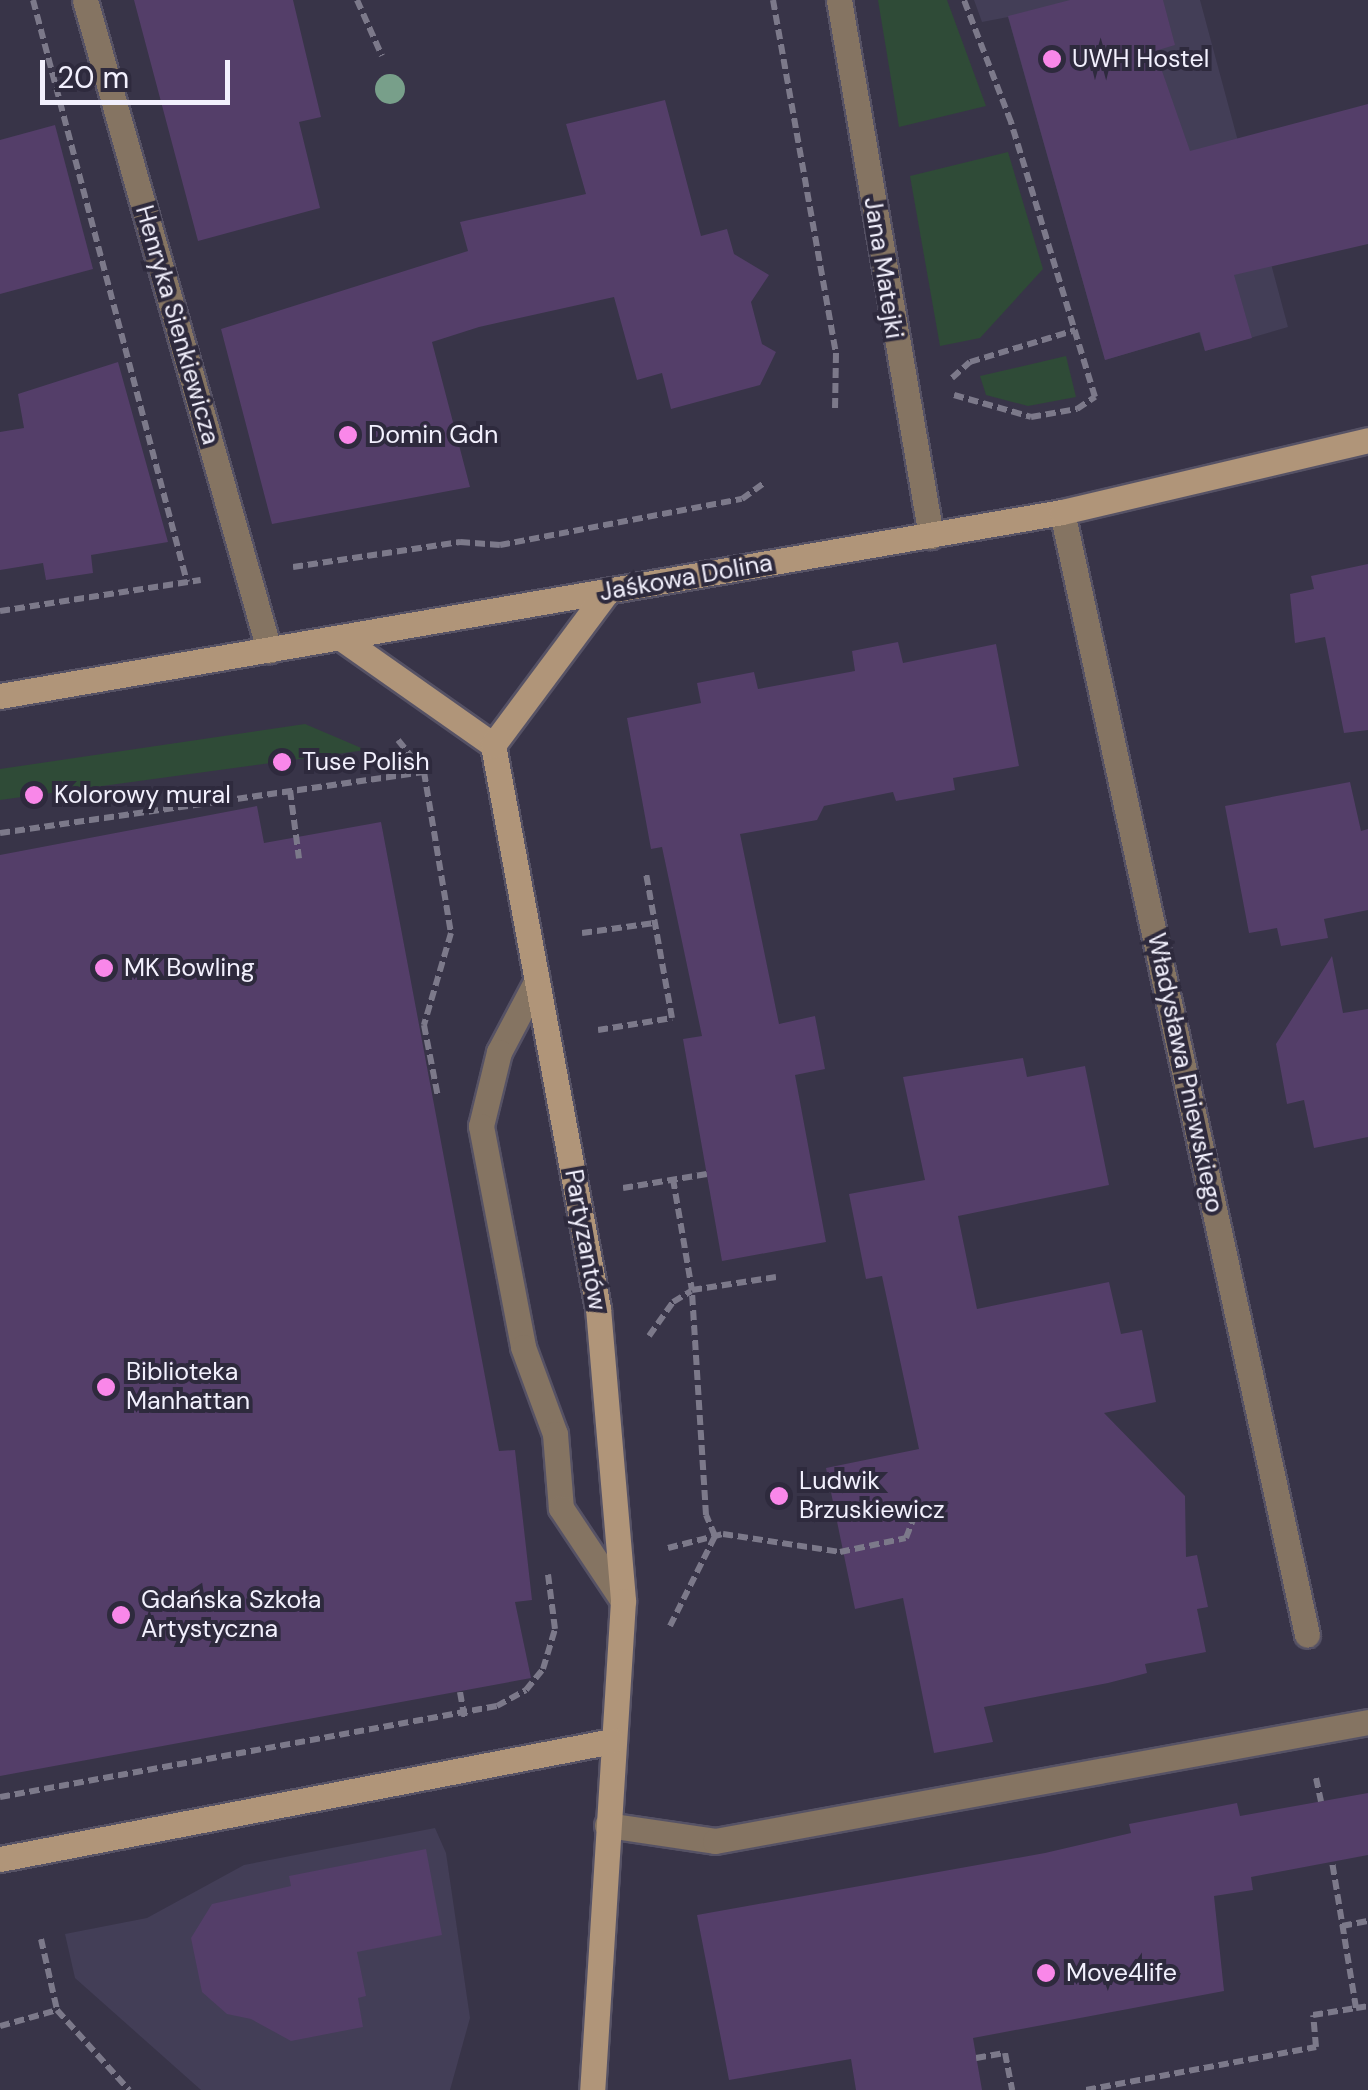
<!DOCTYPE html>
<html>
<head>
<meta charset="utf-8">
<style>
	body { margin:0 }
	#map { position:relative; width:1368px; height:2090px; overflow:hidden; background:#383448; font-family:"DM Sans",sans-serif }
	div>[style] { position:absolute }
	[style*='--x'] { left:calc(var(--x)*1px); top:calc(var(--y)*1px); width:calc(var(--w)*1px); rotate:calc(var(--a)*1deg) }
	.built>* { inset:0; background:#433e57 }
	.green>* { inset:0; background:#2f4b37 }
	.building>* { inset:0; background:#543e69 }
	.path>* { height:6px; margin-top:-3px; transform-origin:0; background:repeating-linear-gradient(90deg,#7c798a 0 10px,transparent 0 15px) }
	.roads { filter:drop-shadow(2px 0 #565265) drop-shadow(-2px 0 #565265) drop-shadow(0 2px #565265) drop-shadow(0 -2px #565265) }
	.lane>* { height:25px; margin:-12.5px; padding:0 12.5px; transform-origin:12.5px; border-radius:12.5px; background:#857462 }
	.street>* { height:25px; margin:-12.5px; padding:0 12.5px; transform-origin:12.5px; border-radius:12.5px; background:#857462 }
	.secondary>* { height:25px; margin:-12.5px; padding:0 12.5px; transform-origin:12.5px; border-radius:12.5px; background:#b09579 }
	.trees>* { width:30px; height:30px; margin:-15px; border-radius:50%; background:#789f8a }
	.dots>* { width:28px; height:28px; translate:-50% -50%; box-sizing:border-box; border:5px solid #2e2a3d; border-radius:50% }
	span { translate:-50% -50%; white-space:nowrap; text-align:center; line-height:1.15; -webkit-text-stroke:8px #2e2a3d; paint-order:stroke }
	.poi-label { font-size:25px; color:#f2f0fd }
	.left { translate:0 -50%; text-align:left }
	.street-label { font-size:25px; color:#f2f0fd }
	.scale { position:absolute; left:40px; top:60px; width:190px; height:45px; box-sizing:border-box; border:5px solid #f2f0fd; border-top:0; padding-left:12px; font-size:30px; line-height:35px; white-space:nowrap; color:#f2f0fd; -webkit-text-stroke:8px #2e2a3d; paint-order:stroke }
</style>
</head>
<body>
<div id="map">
	<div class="built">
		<div style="clip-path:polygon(974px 0,1200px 0,1288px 327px,1205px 351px,1199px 332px,1105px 360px,1008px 17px,982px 22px)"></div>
		<div style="clip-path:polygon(435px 1828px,446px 1853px,470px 2018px,450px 2090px,201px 2090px,75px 1978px,65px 1934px,147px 1918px,244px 1865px)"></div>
	</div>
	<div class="green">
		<div style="clip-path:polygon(878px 0,947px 0,986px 106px,899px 127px)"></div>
		<div style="clip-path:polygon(1008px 152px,1043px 269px,980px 338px,940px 346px,910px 176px)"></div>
		<div style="clip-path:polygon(1066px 356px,1076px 397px,1028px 406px,986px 395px,980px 376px)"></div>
		<div style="clip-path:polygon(305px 724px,366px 750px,0 800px,0 769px)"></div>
	</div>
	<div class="building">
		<div style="clip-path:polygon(134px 0,293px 0,321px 117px,299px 122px,320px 208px,198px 241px)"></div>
		<div style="clip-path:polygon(1070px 0,1163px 0,1175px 45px,1155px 51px,1190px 151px,1368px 104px,1368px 244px,1234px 275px,1252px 338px,1205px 351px,1200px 332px,1105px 360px,1008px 16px)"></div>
		<div style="clip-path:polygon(665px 100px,701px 236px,727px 229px,734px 254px,769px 275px,751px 302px,762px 344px,776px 352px,760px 385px,671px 409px,662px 373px,637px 380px,614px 297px,479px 327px,432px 342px,470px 487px,272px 524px,221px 329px,468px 251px,460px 222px,586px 194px,566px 124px)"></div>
		<div style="clip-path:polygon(55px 125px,93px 269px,0 294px,0 140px)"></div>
		<div style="clip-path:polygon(118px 362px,168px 542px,91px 555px,93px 573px,46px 580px,43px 563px,0 570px,0 432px,24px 428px,18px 394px)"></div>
		<div style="clip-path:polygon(1368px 564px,1368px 730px,1344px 733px,1325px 637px,1295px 643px,1290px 594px,1314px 589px,1311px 576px)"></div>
		<div style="clip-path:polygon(898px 642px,903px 663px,996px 644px,1019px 766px,953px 778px,955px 790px,896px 801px,893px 792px,824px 806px,817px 820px,740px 834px,779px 1024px,815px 1016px,825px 1069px,795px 1075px,826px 1242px,722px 1261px,683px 1039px,702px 1036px,662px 847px,651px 849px,627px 718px,701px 703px,697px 683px,754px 672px,758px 689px,855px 671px,852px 651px)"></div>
		<div style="clip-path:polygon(1350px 782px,1361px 831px,1368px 829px,1368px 910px,1324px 919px,1328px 938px,1281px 946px,1277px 928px,1249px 933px,1225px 806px)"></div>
		<div style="clip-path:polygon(257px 806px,264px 843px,381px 822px,499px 1451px,515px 1450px,532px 1600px,515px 1602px,531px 1678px,0 1776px,0 855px)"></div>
		<div style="clip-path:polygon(1332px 956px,1343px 1013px,1368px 1009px,1368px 1137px,1314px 1148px,1304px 1100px,1287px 1104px,1276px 1044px)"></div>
		<div style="clip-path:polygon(1023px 1058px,1027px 1077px,1085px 1066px,1109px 1185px,958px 1216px,977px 1309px,1109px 1282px,1121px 1334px,1142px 1330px,1156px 1402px,1104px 1413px,1185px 1496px,1186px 1557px,1197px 1555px,1208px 1607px,1197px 1609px,1206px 1652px,1145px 1664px,1147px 1673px,1108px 1683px,984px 1707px,993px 1742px,934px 1753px,903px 1598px,855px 1609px,826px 1468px,919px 1449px,882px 1276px,866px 1279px,849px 1194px,925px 1180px,903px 1077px)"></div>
		<div style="clip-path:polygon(1368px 1793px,1368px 1855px,1251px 1877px,1253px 1890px,1214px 1896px,1224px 1991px,973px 2038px,982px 2090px,856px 2090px,851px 2059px,729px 2080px,697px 1915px,1045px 1853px,1131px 1833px,1129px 1824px,1237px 1803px,1240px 1816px)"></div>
		<div style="clip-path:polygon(426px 1849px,442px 1935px,357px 1952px,366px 1996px,358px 1998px,363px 2027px,291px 2041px,251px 2019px,227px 2014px,202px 1992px,191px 1938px,212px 1904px,291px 1886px,289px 1876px)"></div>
	</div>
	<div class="path">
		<div style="--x:33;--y:0;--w:602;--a:75.18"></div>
		<div style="--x:357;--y:0;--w:61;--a:65.9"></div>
		<div style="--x:773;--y:0;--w:359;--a:79.9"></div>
		<div style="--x:836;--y:353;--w:58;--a:91"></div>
		<div style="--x:952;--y:378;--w:24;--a:-42"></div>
		<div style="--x:970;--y:362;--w:110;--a:-16.9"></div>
		<div style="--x:954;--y:395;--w:80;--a:15.9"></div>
		<div style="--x:1031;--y:417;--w:47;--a:-9.9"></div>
		<div style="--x:1077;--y:409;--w:22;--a:-34"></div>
		<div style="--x:1095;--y:397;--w:288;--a:-107"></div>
		<div style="--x:1011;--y:122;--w:131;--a:-111.1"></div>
		<div style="--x:293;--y:567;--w:169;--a:-8.5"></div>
		<div style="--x:460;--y:542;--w:40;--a:4.3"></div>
		<div style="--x:500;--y:545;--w:246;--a:-10.8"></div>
		<div style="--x:742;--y:499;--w:29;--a:-36"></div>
		<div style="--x:0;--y:611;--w:203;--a:-8.8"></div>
		<div style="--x:398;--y:740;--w:41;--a:50.9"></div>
		<div style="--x:424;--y:772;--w:163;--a:80.5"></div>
		<div style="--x:451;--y:933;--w:96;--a:106.4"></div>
		<div style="--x:424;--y:1025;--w:73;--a:79"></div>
		<div style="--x:290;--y:790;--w:69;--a:82.5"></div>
		<div style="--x:0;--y:833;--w:428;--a:-8.2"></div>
		<div style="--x:582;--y:933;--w:73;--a:-7.9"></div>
		<div style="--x:598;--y:1030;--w:75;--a:-9.2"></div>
		<div style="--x:672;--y:1018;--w:146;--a:-100.2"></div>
		<div style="--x:673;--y:1179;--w:113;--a:80.3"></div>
		<div style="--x:692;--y:1290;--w:85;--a:-8.8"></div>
		<div style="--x:623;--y:1188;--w:85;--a:-9.5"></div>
		<div style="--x:649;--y:1336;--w:42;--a:-54.8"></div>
		<div style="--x:673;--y:1302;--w:21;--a:-31"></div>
		<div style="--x:668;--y:1548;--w:57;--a:-14.3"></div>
		<div style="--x:723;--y:1534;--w:118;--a:8.7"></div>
		<div style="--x:840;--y:1552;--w:67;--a:-12"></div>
		<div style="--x:906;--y:1538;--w:33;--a:-69"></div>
		<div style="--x:670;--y:1626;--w:101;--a:-63.4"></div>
		<div style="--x:715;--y:1536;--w:23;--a:-113"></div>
		<div style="--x:706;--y:1515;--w:225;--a:-93.6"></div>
		<div style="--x:460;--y:1692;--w:27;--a:80"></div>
		<div style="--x:1316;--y:1778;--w:24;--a:78"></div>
		<div style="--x:0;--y:1797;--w:505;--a:-10.38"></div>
		<div style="--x:497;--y:1706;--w:33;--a:-29"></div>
		<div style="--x:526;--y:1690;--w:27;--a:-51"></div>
		<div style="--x:543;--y:1669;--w:42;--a:-73.3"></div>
		<div style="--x:555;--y:1629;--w:55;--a:-97.3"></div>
		<div style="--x:1342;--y:1926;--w:26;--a:-11"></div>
		<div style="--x:41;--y:1939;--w:73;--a:77.3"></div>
		<div style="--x:1356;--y:2008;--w:12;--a:-9"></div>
		<div style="--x:0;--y:2026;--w:59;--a:-15.7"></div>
		<div style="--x:57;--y:2010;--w:108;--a:48"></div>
		<div style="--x:976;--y:2058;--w:29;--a:-10"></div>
		<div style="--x:1005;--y:2053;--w:38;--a:79"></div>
		<div style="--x:1086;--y:2090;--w:234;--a:-10.6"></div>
		<div style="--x:1316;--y:2047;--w:32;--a:-95"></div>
		<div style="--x:1313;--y:2015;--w:44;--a:-9.2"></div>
		<div style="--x:1356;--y:2008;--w:148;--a:-99.3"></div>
	</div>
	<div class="roads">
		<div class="lane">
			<div style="--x:537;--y:980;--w:81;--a:117.8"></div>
			<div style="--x:499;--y:1052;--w:76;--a:103.7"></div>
			<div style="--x:481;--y:1126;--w:225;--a:79.2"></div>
			<div style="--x:523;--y:1347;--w:93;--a:69.8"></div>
			<div style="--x:555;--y:1434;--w:74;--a:85.4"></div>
			<div style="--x:561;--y:1508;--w:112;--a:56.3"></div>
			<div style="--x:607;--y:1825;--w:109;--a:8.4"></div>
			<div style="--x:715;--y:1841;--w:664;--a:-10.33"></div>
		</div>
		<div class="street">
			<div style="--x:85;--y:0;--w:676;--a:74.19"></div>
			<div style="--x:839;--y:0;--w:544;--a:80.26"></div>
			<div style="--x:1062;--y:512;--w:1149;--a:77.69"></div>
		</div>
		<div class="secondary">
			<div style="--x:341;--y:638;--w:186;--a:35.1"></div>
			<div style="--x:493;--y:745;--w:573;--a:79.44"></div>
			<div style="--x:598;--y:1308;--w:294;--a:85.1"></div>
			<div style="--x:623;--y:1601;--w:490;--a:93.6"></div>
			<div style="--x:0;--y:696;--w:1078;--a:-9.83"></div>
			<div style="--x:1062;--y:512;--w:314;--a:-13.2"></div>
			<div style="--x:493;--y:745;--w:191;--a:-53.3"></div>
			<div style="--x:0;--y:1859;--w:623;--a:-10.91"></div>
		</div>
	</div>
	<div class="trees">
		<div style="left:390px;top:89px"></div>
	</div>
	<div class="dots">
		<div style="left:1052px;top:59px;background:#f987e9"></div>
		<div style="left:348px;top:435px;background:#f987e9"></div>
		<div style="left:282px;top:762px;background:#f987e9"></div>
		<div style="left:34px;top:795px;background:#f987e9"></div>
		<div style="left:104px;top:968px;background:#f987e9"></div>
		<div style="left:106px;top:1387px;background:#f987e9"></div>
		<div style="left:779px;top:1496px;background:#f987e9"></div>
		<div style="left:121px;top:1615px;background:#f987e9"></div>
		<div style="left:1046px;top:1973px;background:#f987e9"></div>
	</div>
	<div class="poi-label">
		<span class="left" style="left:1072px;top:59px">UWH Hostel</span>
		<span class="left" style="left:368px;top:435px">Domin Gdn</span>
		<span class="left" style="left:302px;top:762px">Tuse Polish</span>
		<span class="left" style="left:54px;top:795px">Kolorowy mural</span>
		<span class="left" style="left:124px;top:968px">MK Bowling</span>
		<span class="left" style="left:126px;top:1387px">Biblioteka<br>Manhattan</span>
		<span class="left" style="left:799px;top:1496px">Ludwik<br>Brzuskiewicz</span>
		<span class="left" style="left:141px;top:1615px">Gdańska Szkoła<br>Artystyczna</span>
		<span class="left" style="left:1066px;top:1973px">Move4life</span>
	</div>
	<div class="street-label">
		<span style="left:883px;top:268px;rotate:81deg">Jana Matejki</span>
		<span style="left:177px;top:325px;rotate:74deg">Henryka Sienkiewicza</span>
		<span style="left:686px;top:578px;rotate:-10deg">Jaśkowa Dolina</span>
		<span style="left:1185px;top:1073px;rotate:78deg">Władysława Pniewskiego</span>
		<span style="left:585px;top:1240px;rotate:80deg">Partyzantów</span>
	</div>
	<div class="scale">20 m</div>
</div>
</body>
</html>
